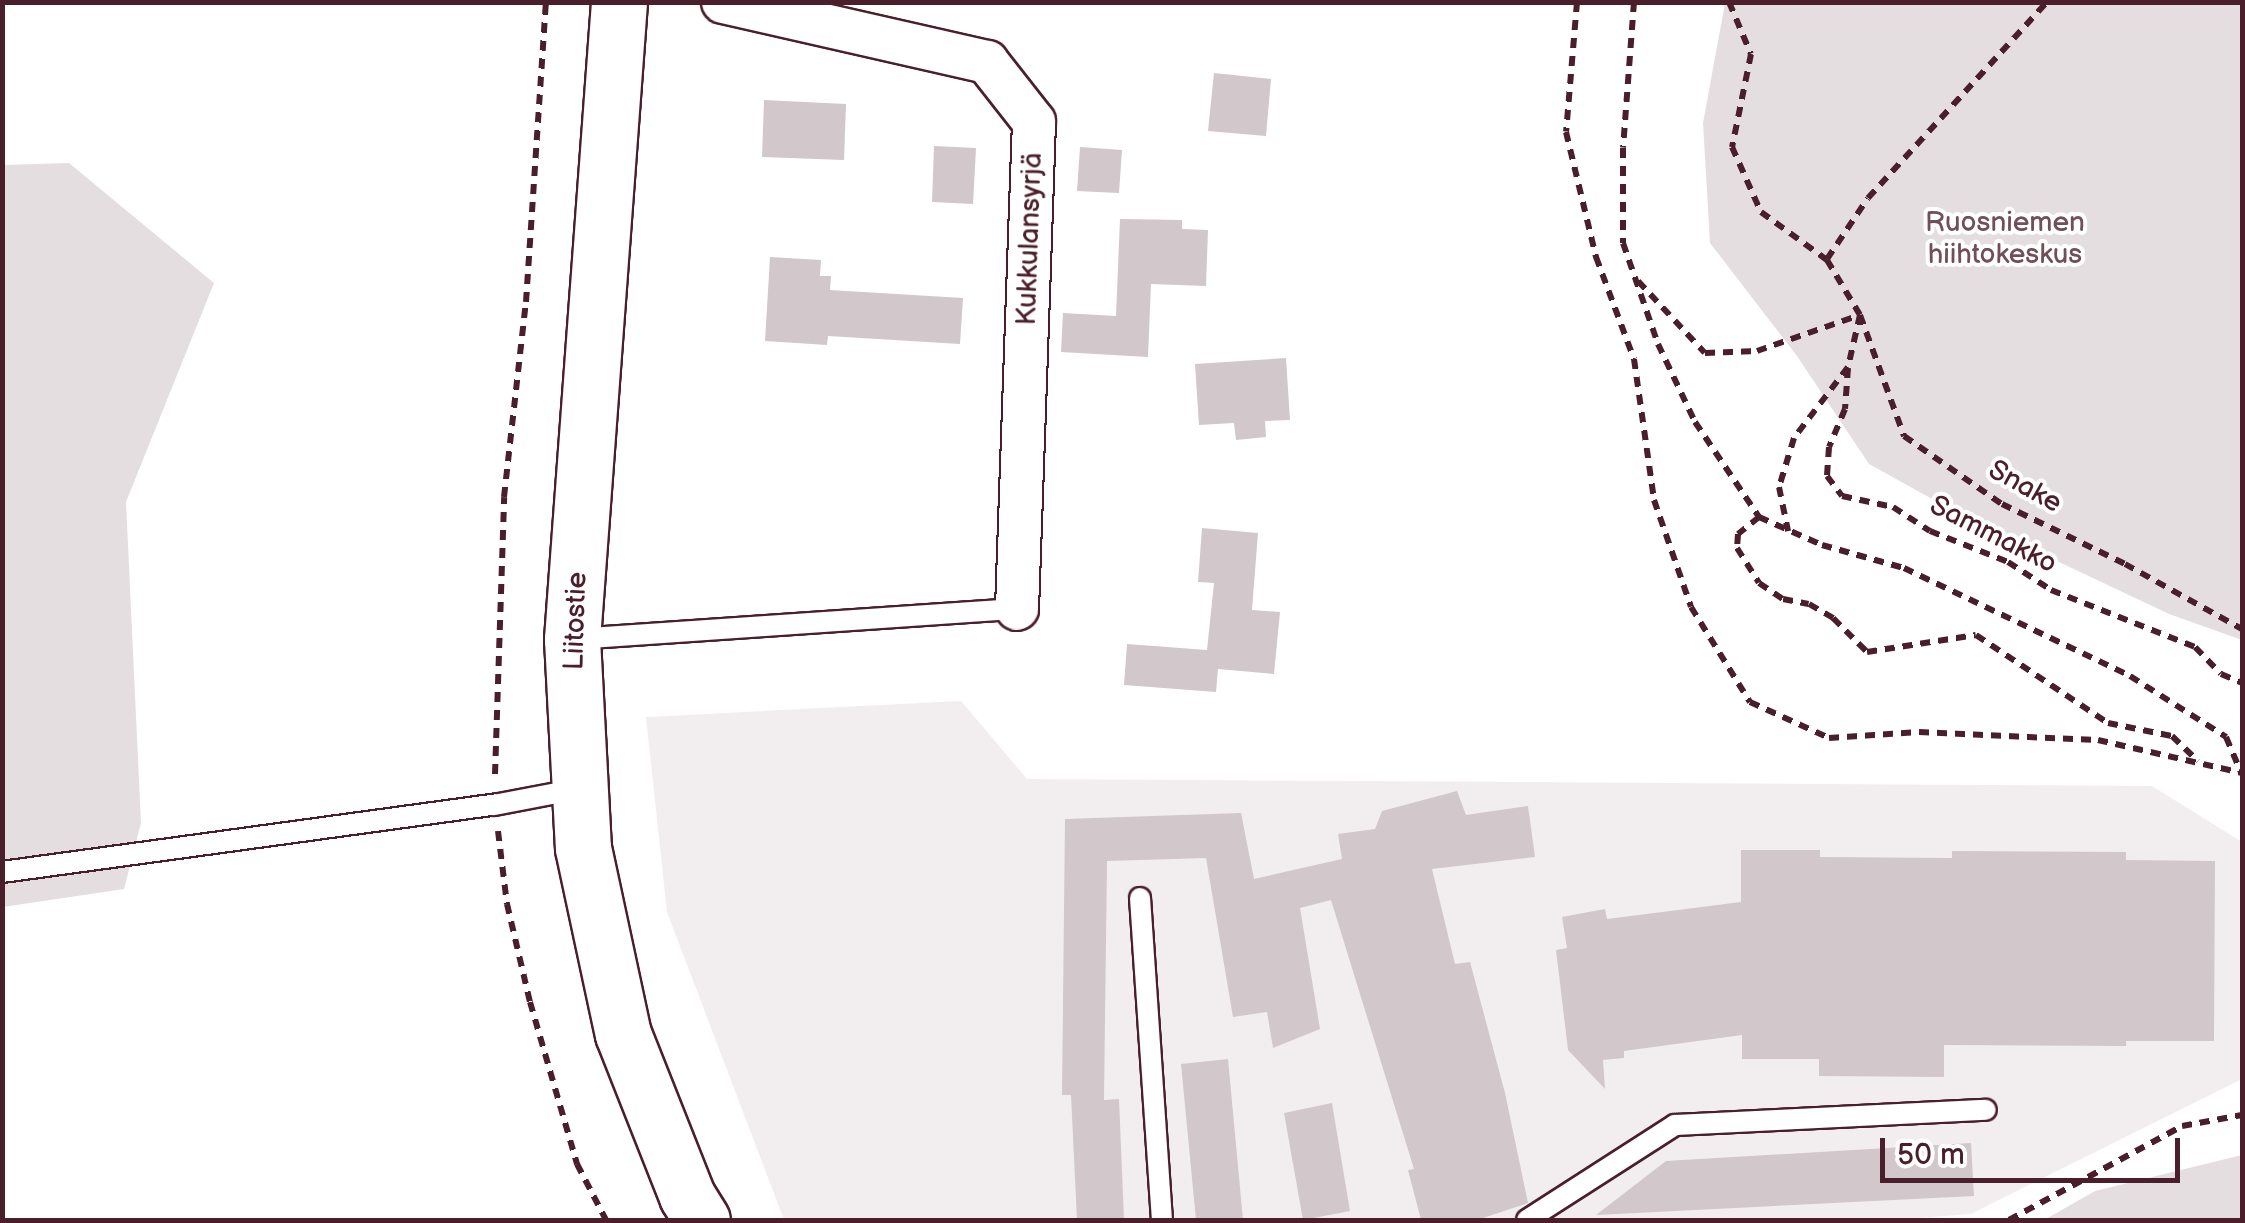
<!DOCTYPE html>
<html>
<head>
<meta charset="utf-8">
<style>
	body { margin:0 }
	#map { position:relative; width:2245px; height:1223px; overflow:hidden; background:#fff; font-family:"Balsamiq Sans",sans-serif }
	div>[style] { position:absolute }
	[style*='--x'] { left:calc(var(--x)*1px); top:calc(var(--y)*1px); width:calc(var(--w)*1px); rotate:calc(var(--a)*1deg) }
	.built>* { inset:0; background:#f2eeef }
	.green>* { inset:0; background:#e5dee0 }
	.building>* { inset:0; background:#d2c7cb }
	.path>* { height:6px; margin-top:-3px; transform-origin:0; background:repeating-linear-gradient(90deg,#4a1f2b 0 10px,transparent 0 18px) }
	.roads { filter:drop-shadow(2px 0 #4a1f2b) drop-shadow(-2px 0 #4a1f2b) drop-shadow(0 2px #4a1f2b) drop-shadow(0 -2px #4a1f2b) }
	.lane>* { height:20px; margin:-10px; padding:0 10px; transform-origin:10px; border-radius:10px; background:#fff }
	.street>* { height:42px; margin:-21px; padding:0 21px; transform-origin:21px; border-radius:21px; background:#fff }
	.secondary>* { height:55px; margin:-27.5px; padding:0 27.5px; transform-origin:27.5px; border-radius:27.5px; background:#fff }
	span { translate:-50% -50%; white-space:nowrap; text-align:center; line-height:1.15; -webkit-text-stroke:8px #fff; paint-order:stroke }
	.park-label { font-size:28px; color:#714f58 }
	.street-label { font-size:28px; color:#4a1f2b }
	.frame { position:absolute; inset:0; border:5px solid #4a1f2b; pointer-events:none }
	.scale { position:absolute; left:1880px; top:1138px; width:300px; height:45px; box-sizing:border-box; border:5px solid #4a1f2b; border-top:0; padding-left:12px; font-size:30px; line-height:35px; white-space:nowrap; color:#4a1f2b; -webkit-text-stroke:8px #fff; paint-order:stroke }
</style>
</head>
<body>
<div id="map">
	<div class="built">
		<div style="clip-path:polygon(961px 701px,1027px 779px,2152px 786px,2242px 842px,2242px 1079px,1971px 1214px,1894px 1220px,784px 1220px,667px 912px,646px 717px)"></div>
	</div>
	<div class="green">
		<div style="clip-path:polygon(1725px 3px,2242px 3px,2242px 640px,2169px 614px,1970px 520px,1869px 464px,1797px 356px,1710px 243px,1703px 123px)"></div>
		<div style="clip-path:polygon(69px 163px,214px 283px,126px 502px,141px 823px,124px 889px,3px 907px,2px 165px)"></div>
		<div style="clip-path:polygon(2242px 1155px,2242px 1220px,2044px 1220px,2095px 1191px)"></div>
	</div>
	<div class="building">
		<div style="clip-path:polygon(1214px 73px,1271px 79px,1266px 136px,1208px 131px)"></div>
		<div style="clip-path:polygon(764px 100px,846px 104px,844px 160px,762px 157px)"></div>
		<div style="clip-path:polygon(934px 146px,976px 148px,973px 204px,932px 202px)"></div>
		<div style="clip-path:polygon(1080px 147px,1122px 150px,1119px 193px,1077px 191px)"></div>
		<div style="clip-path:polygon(1120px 219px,1182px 220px,1182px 229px,1208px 230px,1206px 286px,1151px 284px,1148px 357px,1061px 352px,1063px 313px,1116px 316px)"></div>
		<div style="clip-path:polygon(770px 257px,821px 260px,820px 276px,831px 276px,830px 290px,963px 298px,960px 344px,828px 336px,827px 345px,765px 341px)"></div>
		<div style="clip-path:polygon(1286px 358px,1290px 420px,1265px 421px,1266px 437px,1236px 440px,1234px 423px,1199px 425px,1195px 364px)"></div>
		<div style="clip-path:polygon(1202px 528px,1258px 533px,1252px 610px,1280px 612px,1274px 674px,1218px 669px,1216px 692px,1124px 685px,1127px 644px,1207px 650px,1214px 583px,1198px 582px)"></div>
		<div style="clip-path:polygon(1457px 791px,1466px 815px,1528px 806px,1535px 857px,1432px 869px,1455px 964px,1470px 962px,1505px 1093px,1528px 1203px,1477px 1220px,1421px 1220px,1408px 1170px,1414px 1169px,1331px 900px,1300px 908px,1320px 1029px,1273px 1048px,1267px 1012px,1233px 1017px,1206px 858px,1107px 861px,1104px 1100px,1119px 1099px,1124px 1220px,1077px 1220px,1071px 1095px,1062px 1095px,1065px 819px,1241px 813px,1254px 879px,1342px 859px,1338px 834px,1375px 829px,1382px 811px)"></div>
		<div style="clip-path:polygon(1741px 850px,1820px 850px,1820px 857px,1952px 858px,1952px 851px,2126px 852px,2126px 860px,2215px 861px,2214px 1041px,2126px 1041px,2126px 1046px,1944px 1045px,1944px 1077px,1819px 1076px,1819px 1059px,1742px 1059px,1742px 1035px,1624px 1051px,1624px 1058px,1603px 1060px,1605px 1089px,1568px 1050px,1556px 950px,1567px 948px,1562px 917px,1605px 909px,1607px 919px,1741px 902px)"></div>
		<div style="clip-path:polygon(1228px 1059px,1243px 1220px,1196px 1220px,1181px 1064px)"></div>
		<div style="clip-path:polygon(1332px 1103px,1350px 1211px,1303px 1220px,1284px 1113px)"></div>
		<div style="clip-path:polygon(1971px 1143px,1974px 1196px,1596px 1215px,1666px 1161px)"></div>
	</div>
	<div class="path">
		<div style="--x:1577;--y:2;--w:130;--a:94.8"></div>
		<div style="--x:1566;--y:132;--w:129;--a:76.5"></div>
		<div style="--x:1596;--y:257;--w:109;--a:69.6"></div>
		<div style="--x:1634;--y:359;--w:142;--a:81.9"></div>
		<div style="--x:1654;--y:500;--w:113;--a:70.9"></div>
		<div style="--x:1691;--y:607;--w:112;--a:58.2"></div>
		<div style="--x:1750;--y:702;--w:87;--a:24.5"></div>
		<div style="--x:1829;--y:738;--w:90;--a:-3.8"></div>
		<div style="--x:1919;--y:732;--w:179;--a:2.6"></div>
		<div style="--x:2098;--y:740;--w:148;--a:12.9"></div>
		<div style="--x:1634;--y:2;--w:146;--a:94.3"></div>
		<div style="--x:1623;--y:148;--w:95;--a:90"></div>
		<div style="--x:1623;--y:243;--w:107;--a:70.9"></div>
		<div style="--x:1658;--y:344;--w:86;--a:64.6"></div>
		<div style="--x:1695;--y:422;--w:115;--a:56"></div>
		<div style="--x:1759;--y:517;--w:69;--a:24"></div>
		<div style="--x:1822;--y:545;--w:85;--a:15.7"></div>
		<div style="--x:1904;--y:568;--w:250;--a:25.5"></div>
		<div style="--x:2130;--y:676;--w:114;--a:32.4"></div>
		<div style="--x:2226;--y:737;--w:38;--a:67"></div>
		<div style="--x:1729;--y:2;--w:56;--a:67.1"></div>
		<div style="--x:1751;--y:54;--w:95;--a:101.5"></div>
		<div style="--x:1732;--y:147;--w:71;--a:66"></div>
		<div style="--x:1761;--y:212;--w:82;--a:36"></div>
		<div style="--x:1827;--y:260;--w:64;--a:59"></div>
		<div style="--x:1860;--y:315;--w:53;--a:103"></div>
		<div style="--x:1848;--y:367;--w:89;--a:127.3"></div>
		<div style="--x:1794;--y:438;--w:51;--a:107"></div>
		<div style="--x:1779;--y:487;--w:45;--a:78.4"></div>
		<div style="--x:1827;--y:259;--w:73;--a:-56.1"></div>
		<div style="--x:1868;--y:198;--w:265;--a:-47.6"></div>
		<div style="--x:1638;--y:281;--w:98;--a:47.1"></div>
		<div style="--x:1705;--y:353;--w:52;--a:-2.2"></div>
		<div style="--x:1757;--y:351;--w:109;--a:-19.3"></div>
		<div style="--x:1860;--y:315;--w:129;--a:70"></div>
		<div style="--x:1904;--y:436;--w:119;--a:34.8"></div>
		<div style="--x:2002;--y:504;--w:137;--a:26"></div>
		<div style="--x:2125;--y:564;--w:134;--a:29.1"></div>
		<div style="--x:1848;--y:368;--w:41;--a:94.2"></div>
		<div style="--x:1845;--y:409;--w:41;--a:112.8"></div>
		<div style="--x:1829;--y:447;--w:29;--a:94"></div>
		<div style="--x:1827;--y:476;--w:25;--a:53"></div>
		<div style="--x:1842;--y:496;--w:52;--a:12.2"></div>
		<div style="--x:1893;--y:507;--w:44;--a:33"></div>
		<div style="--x:1930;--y:531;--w:84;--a:21.7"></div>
		<div style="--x:2008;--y:562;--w:51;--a:33.1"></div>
		<div style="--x:2051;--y:590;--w:155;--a:21.6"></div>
		<div style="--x:2195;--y:647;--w:37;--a:46"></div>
		<div style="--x:2221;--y:674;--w:23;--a:23"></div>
		<div style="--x:1759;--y:517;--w:27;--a:141"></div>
		<div style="--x:1738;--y:534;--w:14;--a:94"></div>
		<div style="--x:1737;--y:548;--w:41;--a:57.8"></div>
		<div style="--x:1759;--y:583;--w:29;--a:34"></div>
		<div style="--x:1783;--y:599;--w:26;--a:11"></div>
		<div style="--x:1809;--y:604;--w:28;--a:30"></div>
		<div style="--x:1833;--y:618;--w:48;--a:45"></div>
		<div style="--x:1867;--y:652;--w:110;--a:-8.9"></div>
		<div style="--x:1976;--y:635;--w:159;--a:33.7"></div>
		<div style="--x:2108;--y:723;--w:65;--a:11.5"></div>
		<div style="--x:2172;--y:736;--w:36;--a:44"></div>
		<div style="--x:495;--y:774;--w:277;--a:-88.1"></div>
		<div style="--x:504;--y:497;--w:196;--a:-83.6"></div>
		<div style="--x:526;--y:302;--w:301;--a:-86.2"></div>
		<div style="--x:498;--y:831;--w:74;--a:83"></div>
		<div style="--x:507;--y:904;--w:101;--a:76.8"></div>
		<div style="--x:530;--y:1002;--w:169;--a:73.8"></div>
		<div style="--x:577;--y:1164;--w:63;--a:62.6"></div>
		<div style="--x:2009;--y:1220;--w:197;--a:-28.5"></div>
		<div style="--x:2182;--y:1126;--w:61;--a:-10.4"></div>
	</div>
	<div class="roads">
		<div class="lane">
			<div style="--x:574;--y:639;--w:444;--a:-3.9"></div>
			<div style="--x:2;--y:872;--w:497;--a:-7.8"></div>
			<div style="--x:494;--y:805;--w:86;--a:-10.8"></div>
			<div style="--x:1140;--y:898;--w:323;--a:86.1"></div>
			<div style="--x:1527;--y:1220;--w:176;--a:-32.7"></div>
			<div style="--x:1675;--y:1125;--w:311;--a:-2.8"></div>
		</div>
		<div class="street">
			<div style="--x:723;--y:2;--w:271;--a:12.8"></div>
			<div style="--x:987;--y:62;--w:76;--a:51.9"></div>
			<div style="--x:1034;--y:122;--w:487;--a:92"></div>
		</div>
		<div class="secondary">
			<div style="--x:619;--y:2;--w:639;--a:94.22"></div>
			<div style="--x:572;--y:639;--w:209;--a:87"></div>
			<div style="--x:583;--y:848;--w:190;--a:77.9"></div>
			<div style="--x:623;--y:1034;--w:174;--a:68.4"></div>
			<div style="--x:687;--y:1196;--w:28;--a:58"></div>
		</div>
	</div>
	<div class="park-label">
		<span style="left:2005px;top:239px">Ruosniemen<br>hiihtokeskus</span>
	</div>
	<div class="street-label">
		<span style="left:1030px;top:239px;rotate:-88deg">Kukkulansyrjä</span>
		<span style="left:2025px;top:487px;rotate:29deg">Snake</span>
		<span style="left:1993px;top:535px;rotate:27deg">Sammakko</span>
		<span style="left:576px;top:621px;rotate:-88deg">Liitostie</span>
	</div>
	<div class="frame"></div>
	<div class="scale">50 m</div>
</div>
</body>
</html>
